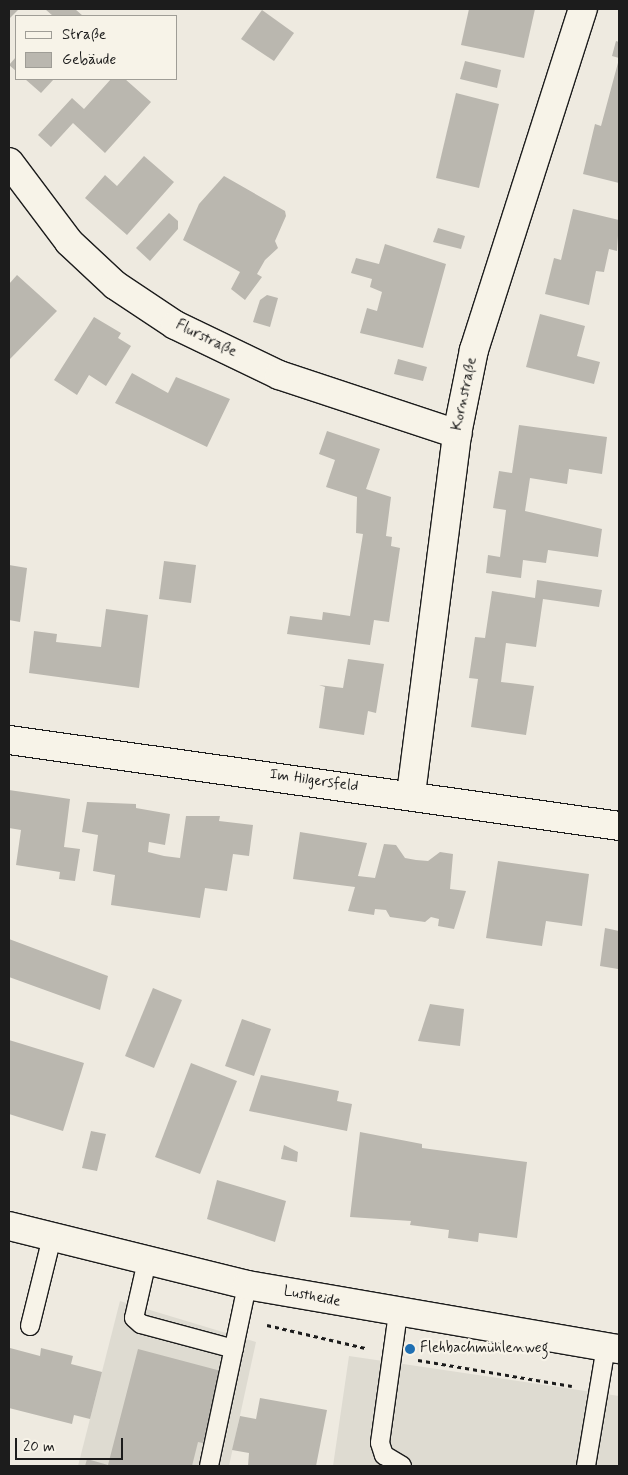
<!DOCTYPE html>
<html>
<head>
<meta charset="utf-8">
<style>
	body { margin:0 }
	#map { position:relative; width:628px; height:1475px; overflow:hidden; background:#eeeae0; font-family:Mynerve,sans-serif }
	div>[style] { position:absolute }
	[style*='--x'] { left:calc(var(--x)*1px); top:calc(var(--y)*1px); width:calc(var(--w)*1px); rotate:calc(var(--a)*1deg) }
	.built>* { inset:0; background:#dedbd1 }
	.building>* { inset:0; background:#bab7af }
	.path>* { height:3px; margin-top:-1.5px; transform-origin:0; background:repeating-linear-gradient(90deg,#1c1c1c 0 4px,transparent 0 8px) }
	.roads { filter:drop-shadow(1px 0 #1c1c1c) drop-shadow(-1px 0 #1c1c1c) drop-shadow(0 1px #1c1c1c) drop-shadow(0 -1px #1c1c1c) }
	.lane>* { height:18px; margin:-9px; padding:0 9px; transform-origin:9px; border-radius:9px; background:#f7f3e8 }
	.street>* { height:28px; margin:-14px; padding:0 14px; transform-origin:14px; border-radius:14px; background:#f7f3e8 }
	.secondary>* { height:28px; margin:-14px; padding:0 14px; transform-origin:14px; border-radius:14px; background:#f7f3e8 }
	.dots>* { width:14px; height:14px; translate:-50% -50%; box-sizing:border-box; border:2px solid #f7f3e8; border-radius:50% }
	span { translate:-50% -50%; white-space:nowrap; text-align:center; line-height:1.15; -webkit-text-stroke:4.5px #f7f3e8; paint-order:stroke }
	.street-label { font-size:15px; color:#1c1c1c }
	.poi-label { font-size:15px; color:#1c1c1c }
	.left { translate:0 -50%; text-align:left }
	.frame { position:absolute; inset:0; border:10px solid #1c1c1c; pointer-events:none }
	.legend { position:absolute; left:15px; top:15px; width:162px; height:65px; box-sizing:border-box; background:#f7f3e8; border:1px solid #9f9d96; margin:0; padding:6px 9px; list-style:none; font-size:15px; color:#1c1c1c }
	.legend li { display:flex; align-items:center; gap:10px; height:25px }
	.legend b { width:25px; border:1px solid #9f9d96 }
	.scale { position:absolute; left:15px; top:1438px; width:108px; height:22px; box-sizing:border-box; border:2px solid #1c1c1c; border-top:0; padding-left:6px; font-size:15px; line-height:18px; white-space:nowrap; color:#1c1c1c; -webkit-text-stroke:4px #f7f3e8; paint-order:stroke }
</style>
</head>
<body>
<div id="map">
	<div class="built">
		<div style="clip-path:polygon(120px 1301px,256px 1342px,229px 1466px,78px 1466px)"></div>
		<div style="clip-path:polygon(349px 1356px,619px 1396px,619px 1466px,333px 1466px)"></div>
	</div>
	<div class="building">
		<div style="clip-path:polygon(9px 9px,18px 10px,9px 19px)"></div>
		<div style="clip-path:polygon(45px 9px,75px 9px,83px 16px,53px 16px)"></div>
		<div style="clip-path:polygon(469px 9px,535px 9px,524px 58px,461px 45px)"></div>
		<div style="clip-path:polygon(262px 10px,294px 33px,274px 61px,241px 39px)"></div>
		<div style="clip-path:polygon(616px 41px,619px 42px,619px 58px,612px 56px)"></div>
		<div style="clip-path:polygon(16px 57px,16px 71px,9px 65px)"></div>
		<div style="clip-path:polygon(619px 59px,619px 183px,583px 174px,595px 124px,601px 126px)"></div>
		<div style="clip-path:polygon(465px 61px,501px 70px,497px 88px,460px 79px)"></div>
		<div style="clip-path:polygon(25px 79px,54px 79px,41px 93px)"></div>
		<div style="clip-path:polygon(111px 79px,125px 79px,151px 102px,105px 153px,73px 123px,51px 147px,38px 135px,72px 98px,84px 109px)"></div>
		<div style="clip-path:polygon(456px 93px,499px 104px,479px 188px,436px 178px)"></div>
		<div style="clip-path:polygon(144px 156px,174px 182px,127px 235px,85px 198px,105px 175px,117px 186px)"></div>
		<div style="clip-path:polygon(224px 176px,285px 211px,286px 216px,275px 241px,278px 248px,265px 260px,257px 274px,262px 277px,245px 300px,231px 289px,240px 272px,183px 240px,199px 204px)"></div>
		<div style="clip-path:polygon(573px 209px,619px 220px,617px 251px,609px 249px,604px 272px,596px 271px,589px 305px,545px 294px,554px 258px,561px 260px)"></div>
		<div style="clip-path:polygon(169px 213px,178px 221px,178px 229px,150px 261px,136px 248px)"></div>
		<div style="clip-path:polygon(438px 228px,465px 236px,461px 249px,433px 242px)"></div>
		<div style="clip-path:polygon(385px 244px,446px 264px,423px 348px,360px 333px,367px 308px,377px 311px,382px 292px,370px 287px,372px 279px,351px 273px,356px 258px,379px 264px)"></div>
		<div style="clip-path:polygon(17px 275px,57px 311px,9px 360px,9px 284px)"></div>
		<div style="clip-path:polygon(267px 295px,278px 298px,270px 327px,253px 322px,260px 300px)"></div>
		<div style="clip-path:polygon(540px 314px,585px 326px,577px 356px,600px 362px,594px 384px,526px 367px)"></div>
		<div style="clip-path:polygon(94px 317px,121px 333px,118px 338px,131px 346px,106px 386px,89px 375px,77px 395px,54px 380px)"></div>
		<div style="clip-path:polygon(398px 359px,427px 367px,423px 381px,394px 374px)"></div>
		<div style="clip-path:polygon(132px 373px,168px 393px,176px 377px,230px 399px,207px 447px,115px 403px)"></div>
		<div style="clip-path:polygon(519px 425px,607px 437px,602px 474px,569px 469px,567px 484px,530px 478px,525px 511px,602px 529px,598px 557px,548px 550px,546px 563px,523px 560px,521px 578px,486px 573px,488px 555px,500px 557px,506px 510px,493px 508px,499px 471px,512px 473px)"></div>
		<div style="clip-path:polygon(327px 431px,380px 449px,366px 489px,391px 497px,386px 536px,392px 537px,391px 546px,400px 548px,389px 622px,374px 620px,370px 645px,287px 634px,290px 616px,322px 620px,323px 612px,350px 616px,363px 534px,356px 533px,357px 497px,326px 487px,335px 460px,319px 454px)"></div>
		<div style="clip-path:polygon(164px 561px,196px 565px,191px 603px,159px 599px)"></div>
		<div style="clip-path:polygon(9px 565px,27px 568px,20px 622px,9px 620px)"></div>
		<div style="clip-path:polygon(537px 580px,602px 590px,599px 607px,543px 599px,536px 647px,506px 643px,501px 682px,534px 686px,526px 735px,471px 727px,478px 679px,469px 678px,475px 637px,485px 638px,492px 591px,535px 598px)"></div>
		<div style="clip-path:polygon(106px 609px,148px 615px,139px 688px,29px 673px,34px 631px,57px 634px,56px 642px,101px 647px)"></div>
		<div style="clip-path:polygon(348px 659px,384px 664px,376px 713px,368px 711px,364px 735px,319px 728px,325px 687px,319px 685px,343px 688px)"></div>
		<div style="clip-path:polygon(9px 790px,70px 799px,64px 847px,80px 849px,75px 881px,59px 879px,60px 872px,16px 865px,21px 830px,9px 828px)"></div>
		<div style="clip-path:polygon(87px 802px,136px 804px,136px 808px,170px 814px,165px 845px,149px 842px,148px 852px,164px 856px,180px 858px,186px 816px,220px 816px,219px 821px,253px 825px,249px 856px,233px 854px,227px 891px,205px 888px,200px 918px,111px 905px,115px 875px,93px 871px,98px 835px,82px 832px)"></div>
		<div style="clip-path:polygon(300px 832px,367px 843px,358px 876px,375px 878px,384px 844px,396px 845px,405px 858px,416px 860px,428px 861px,440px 852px,453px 854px,450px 889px,466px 891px,454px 929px,438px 926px,439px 919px,431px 917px,425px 922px,390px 917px,386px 910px,375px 909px,374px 915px,348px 911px,355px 887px,293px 879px)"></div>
		<div style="clip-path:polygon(498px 861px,589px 874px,582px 926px,546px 921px,542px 946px,486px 938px)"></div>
		<div style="clip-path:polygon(605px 928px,619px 931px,618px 969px,600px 966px)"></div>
		<div style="clip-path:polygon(9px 939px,108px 976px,100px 1010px,9px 977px)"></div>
		<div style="clip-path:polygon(153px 988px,182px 1000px,154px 1068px,125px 1056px)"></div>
		<div style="clip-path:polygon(430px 1004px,464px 1009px,460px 1046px,418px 1041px)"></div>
		<div style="clip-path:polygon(242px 1019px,271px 1029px,254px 1076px,225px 1066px)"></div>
		<div style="clip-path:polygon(9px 1040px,84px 1063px,63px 1131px,9px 1114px)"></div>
		<div style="clip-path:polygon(191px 1063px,237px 1081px,200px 1174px,155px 1157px)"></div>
		<div style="clip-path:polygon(261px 1075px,339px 1091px,337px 1101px,352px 1104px,347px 1131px,249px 1111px)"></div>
		<div style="clip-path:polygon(91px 1131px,106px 1134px,97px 1171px,82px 1168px)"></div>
		<div style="clip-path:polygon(360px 1132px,422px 1144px,422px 1148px,527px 1162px,517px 1238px,479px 1233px,478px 1242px,448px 1238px,449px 1230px,410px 1225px,411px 1221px,350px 1217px)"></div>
		<div style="clip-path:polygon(284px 1145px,298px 1152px,297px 1162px,281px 1159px)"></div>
		<div style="clip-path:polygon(217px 1180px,286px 1201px,275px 1242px,207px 1219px)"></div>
		<div style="clip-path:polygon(9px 1340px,10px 1348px,40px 1356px,41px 1348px,73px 1356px,71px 1364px,102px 1372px,90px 1419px,74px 1415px,72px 1424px,9px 1408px)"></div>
		<div style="clip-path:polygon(138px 1349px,221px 1371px,203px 1443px,198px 1442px,192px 1466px,85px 1466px,87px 1459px,108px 1465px)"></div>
		<div style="clip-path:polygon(260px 1398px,327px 1410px,316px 1466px,248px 1466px,249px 1453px,232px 1450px,240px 1416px,256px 1419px)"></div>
	</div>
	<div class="path">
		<div style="--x:267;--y:1325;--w:101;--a:13.2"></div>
		<div style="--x:418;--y:1360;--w:156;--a:9.6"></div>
	</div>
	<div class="roads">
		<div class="lane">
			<div style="--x:147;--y:1261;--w:58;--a:102.8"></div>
			<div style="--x:134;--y:1318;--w:9;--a:41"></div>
			<div style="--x:141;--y:1324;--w:96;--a:15"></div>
			<div style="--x:398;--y:1313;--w:131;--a:97.9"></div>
			<div style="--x:380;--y:1443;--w:13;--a:72"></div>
			<div style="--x:384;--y:1455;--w:21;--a:31"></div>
			<div style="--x:30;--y:1326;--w:92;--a:-76.1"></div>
			<div style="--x:209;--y:1466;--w:185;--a:-78.1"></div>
			<div style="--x:586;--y:1466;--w:121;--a:-80.5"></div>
		</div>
		<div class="street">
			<div style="--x:9;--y:162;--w:100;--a:53.1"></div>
			<div style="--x:69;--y:242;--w:63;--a:43.1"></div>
			<div style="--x:115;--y:285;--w:72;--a:33.7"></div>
			<div style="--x:175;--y:325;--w:115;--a:25.7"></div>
			<div style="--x:279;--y:375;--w:188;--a:18.3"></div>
			<div style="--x:9;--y:740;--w:616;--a:8.02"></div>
			<div style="--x:411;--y:794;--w:363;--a:-82.7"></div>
			<div style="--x:457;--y:434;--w:86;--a:-78.6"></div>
			<div style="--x:474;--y:350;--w:358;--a:-72.3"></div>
		</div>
		<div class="secondary">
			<div style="--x:9;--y:1226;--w:245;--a:13.9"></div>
			<div style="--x:247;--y:1285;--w:377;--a:9.8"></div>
		</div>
	</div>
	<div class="dots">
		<div style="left:410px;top:1349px;background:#1f6fb2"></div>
	</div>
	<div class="street-label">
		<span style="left:206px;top:339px;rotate:26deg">Flurstraße</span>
		<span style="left:465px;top:394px;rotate:-78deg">Kornstraße</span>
		<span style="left:314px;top:781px;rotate:8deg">Im Hilgersfeld</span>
		<span style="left:312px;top:1297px;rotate:11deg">Lustheide</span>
	</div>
	<div class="poi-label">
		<span class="left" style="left:420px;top:1349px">Flehbachmühlenweg</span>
	</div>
	<div class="frame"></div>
	<ul class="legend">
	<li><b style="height:6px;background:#f7f3e8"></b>Straße</li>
	<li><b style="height:14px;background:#bab7af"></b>Gebäude</li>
	</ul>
	<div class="scale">20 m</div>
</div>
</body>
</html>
